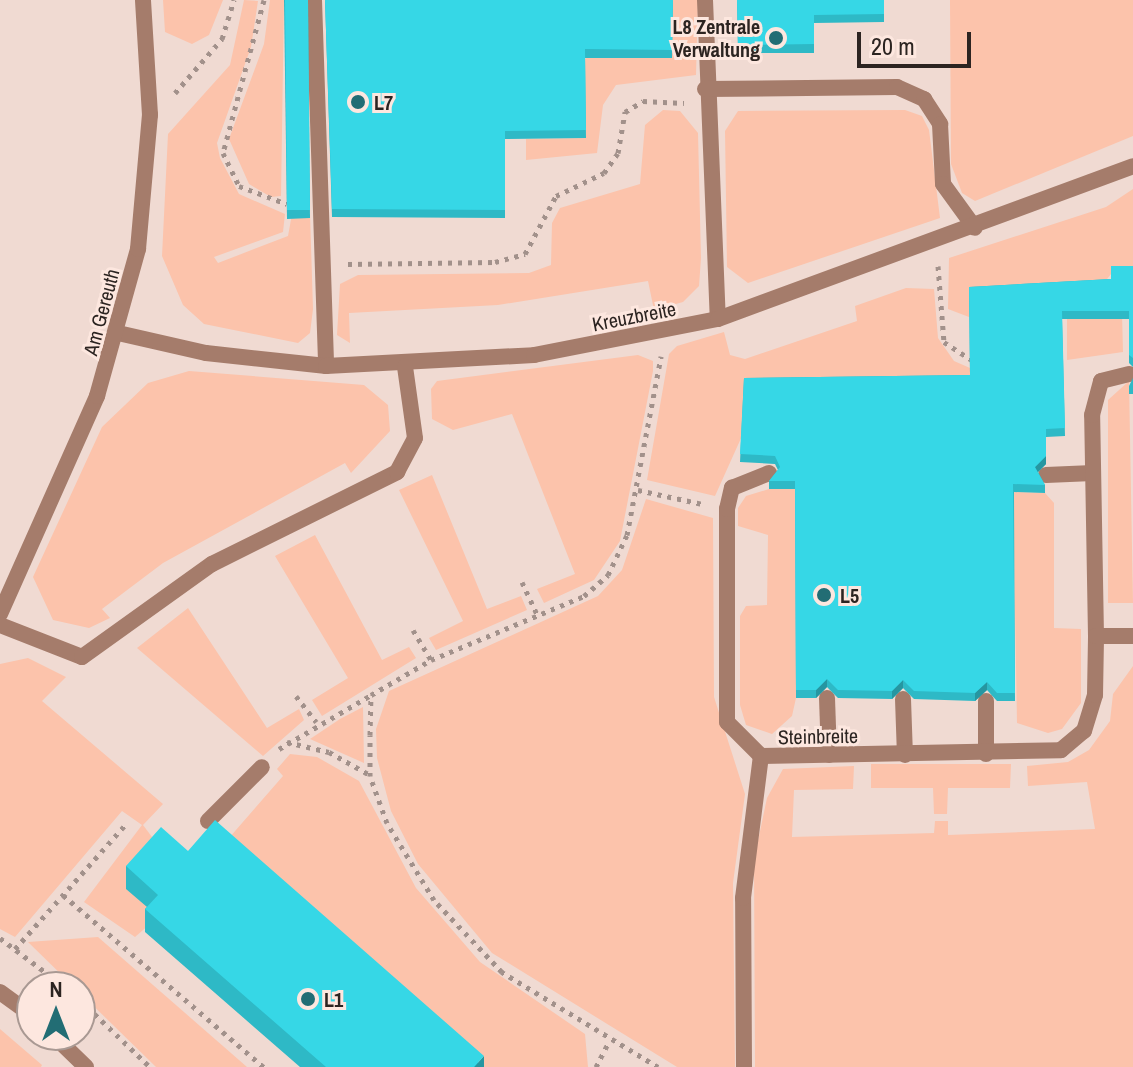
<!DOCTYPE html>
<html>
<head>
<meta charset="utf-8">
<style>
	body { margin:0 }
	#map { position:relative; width:1133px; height:1067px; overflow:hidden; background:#f0dad2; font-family:"Archivo Narrow",sans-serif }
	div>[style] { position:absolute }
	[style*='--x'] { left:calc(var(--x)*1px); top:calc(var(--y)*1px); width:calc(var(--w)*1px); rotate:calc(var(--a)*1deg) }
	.green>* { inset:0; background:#fcc3ab }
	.path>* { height:5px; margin-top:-2.5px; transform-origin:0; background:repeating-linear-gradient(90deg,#a2918b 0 4px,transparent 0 10px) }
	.lane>* { height:16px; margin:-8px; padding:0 8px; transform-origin:8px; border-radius:8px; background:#a57c6b }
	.street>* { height:16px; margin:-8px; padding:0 8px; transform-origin:8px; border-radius:8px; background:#a57c6b }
	.wall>* { inset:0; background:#2eb9c6 }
	.shaded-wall>* { inset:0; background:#2696a1 }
	.building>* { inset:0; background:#36d7e6 }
	.dots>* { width:22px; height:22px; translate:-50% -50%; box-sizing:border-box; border:4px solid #fde7df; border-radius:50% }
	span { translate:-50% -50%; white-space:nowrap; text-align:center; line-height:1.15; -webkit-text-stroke:6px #fde7df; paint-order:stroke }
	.poi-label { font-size:20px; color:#2c2421; font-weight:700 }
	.right { translate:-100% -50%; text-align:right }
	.left { translate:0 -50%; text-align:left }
	.street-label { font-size:20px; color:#2c2421 }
	.north { position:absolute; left:16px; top:971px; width:80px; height:80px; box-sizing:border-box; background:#fde7df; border:2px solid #a99993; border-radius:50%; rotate:0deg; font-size:22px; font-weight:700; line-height:32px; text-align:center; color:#2c2421 }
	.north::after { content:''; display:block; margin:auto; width:28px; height:36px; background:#226d74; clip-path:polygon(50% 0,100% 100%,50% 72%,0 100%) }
	.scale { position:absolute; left:857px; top:32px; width:114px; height:36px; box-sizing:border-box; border:4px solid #2c2421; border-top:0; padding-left:10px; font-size:24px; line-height:28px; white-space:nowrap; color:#2c2421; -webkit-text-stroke:6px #fde7df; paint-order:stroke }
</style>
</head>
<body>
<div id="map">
	<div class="green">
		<div style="clip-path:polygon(163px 0,223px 0,209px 35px,192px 44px,165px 32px)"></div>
		<div style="clip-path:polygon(244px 0,258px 1px,251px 47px,217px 143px,220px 158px,239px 194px,285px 214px,283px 232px,214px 257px,218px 263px,288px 236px,292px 214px,310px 214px,313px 309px,310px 333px,298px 343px,204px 324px,183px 305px,162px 256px,168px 134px,230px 65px)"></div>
		<div style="clip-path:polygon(270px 0,284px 0,281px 196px,271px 197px,249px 184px,229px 139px,264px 44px)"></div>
		<div style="clip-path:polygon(673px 0,698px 0,696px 75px,616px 85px,603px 105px,597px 153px,526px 160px,526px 139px,586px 138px,585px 59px)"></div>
		<div style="clip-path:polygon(950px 0,1133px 0,1133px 136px,975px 201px,962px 193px,951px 164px)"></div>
		<div style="clip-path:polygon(663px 110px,680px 111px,698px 133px,701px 258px,699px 286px,683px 302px,654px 310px,648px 281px,498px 305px,349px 313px,350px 343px,337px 335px,340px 284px,358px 275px,529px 273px,551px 265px,552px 223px,560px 208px,640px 184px,645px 125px)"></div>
		<div style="clip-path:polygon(905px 110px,922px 116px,929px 130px,940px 218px,748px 283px,727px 267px,725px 131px,738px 111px)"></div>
		<div style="clip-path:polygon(1133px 189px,1133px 274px,1111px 274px,1096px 293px,1122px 313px,1123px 352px,1067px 360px,1067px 293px,969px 317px,948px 309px,949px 258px,1106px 207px)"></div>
		<div style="clip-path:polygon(906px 288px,934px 289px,938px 338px,954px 361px,970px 368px,970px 383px,742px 436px,715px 496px,647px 480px,669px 354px,677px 346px,724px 332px,730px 355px,745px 359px,857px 321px,855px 306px)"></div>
		<div style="clip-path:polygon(638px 355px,653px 361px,653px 371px,620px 541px,594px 580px,544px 603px,537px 589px,575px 574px,512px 414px,453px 430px,432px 419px,431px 389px,437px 381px)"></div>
		<div style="clip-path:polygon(189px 371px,364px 385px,388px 405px,390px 431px,351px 473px,345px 463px,163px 563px,102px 609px,110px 618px,89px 628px,53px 620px,33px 577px,102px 427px,148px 383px)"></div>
		<div style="clip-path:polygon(1129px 381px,1133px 603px,1108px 603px,1108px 400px)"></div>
		<div style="clip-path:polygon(432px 475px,487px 609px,521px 596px,527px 610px,436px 650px,429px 638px,463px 621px,399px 490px)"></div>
		<div style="clip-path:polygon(769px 489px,795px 489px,796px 698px,792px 716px,772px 734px,746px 725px,740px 705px,740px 616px,746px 606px,767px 605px,768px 535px,738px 526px,738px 508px,746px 496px)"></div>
		<div style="clip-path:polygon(1013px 492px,1045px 493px,1054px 503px,1054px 628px,1081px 629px,1081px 703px,1062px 729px,1048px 733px,1017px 723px)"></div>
		<div style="clip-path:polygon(646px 499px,713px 518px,714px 697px,745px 794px,733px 883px,735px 1067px,677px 1067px,492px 953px,418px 864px,391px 811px,377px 758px,376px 729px,389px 691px,598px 596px,622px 570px)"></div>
		<div style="clip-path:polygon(315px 535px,382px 660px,409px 647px,416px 658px,322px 716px,312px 700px,348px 678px,275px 556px)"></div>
		<div style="clip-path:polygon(188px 608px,267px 728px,299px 709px,304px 720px,263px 756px,137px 648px)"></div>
		<div style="clip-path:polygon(28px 658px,66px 677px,42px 701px,163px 804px,143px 825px,161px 849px,158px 917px,135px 937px,84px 902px,142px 825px,122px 811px,15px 937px,0 929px,0 664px)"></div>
		<div style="clip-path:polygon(1133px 666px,1133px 1067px,755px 1067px,754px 860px,767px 798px,783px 769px,854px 766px,853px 789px,794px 790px,792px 837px,934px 833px,935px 821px,948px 821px,948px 835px,1095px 829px,1087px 782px,1028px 786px,1027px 766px,1068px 762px,1089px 750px,1110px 721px,1113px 694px)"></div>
		<div style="clip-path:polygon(363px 707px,364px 763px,310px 739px,340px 719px)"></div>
		<div style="clip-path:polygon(290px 754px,317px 757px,359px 781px,416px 888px,480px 962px,585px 1034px,588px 1067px,471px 1067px,229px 838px,283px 776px,277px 769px)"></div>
		<div style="clip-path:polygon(871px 764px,1011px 764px,1010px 788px,948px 788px,947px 814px,934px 814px,933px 788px,871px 788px)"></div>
		<div style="clip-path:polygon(98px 937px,247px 1067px,156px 1067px,28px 942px)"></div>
		<div style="clip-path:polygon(0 1029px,42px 1065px,41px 1067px,0 1067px)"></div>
	</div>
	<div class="path">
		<div style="--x:264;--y:0;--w:158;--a:105"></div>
		<div style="--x:223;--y:153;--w:37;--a:64"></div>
		<div style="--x:239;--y:186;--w:51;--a:20.6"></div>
		<div style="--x:175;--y:93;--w:72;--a:-49"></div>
		<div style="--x:222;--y:39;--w:41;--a:-72.9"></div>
		<div style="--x:348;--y:264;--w:147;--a:-0.8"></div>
		<div style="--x:495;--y:262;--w:31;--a:-15"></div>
		<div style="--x:525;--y:254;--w:66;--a:-61.9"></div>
		<div style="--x:556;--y:196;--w:53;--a:-25.6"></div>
		<div style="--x:604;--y:173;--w:24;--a:-55"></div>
		<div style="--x:618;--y:153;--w:42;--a:-80.3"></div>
		<div style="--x:625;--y:112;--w:21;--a:-31"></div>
		<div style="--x:643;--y:101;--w:41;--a:2.8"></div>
		<div style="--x:938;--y:266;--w:76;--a:85.5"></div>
		<div style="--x:944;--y:342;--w:37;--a:33"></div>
		<div style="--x:638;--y:490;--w:66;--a:12.2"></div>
		<div style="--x:522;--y:582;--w:35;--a:65"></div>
		<div style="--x:413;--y:630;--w:35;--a:59"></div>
		<div style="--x:296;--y:696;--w:33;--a:52"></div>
		<div style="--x:287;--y:742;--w:43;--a:13.4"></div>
		<div style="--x:329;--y:752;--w:47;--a:29.3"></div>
		<div style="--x:279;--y:749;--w:107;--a:-30.4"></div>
		<div style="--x:63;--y:895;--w:265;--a:40.6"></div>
		<div style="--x:0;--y:938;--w:81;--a:37"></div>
		<div style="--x:15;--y:949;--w:167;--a:-48.4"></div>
		<div style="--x:80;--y:1000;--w:97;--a:43.7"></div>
		<div style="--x:596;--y:1067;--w:28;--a:-63"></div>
		<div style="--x:658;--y:1067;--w:183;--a:-148.7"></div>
		<div style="--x:502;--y:972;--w:99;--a:-133.4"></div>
		<div style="--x:434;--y:900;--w:90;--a:-121.4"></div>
		<div style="--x:387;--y:823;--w:50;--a:-109.9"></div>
		<div style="--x:370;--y:776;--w:41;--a:-90"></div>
		<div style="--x:370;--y:735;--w:40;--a:-88.6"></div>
		<div style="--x:371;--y:695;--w:69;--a:-30.3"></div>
		<div style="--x:431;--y:660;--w:166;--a:-22.7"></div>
		<div style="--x:584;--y:596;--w:32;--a:-41"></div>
		<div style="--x:608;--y:575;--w:44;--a:-64.6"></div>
		<div style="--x:627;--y:535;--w:182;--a:-79.2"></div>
	</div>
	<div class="lane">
		<div style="--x:314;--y:0;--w:366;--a:88.1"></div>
		<div style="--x:705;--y:0;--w:319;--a:87.7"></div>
		<div style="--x:705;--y:89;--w:192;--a:-0.6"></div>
		<div style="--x:897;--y:87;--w:30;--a:24"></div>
		<div style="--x:924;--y:99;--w:30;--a:57"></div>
		<div style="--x:940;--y:124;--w:60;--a:87.1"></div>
		<div style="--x:943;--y:184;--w:54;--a:54"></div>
		<div style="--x:118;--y:333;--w:90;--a:12.8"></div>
		<div style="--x:206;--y:353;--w:121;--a:6.2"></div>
		<div style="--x:326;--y:366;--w:208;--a:-3"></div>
		<div style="--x:534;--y:355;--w:187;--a:-11.1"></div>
		<div style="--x:718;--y:319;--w:442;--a:-20.2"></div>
		<div style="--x:1046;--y:475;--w:47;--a:-2.4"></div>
		<div style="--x:0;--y:614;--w:239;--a:-66"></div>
		<div style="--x:97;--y:396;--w:153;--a:-74.4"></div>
		<div style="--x:138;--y:249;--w:135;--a:-84.9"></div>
		<div style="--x:150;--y:115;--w:115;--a:-93.5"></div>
		<div style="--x:0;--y:625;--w:88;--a:21.3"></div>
		<div style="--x:82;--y:657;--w:160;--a:-35.6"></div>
		<div style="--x:212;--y:564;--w:207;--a:-26.4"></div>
		<div style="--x:397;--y:472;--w:38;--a:-62"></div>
		<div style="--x:415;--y:438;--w:72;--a:-98"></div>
		<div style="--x:1096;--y:636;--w:221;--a:-91"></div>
		<div style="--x:1092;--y:415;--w:35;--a:-75"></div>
		<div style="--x:1101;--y:381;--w:29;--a:-14"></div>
		<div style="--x:827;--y:698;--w:57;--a:88"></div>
		<div style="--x:903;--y:699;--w:56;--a:88"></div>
		<div style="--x:986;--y:754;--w:53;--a:-90"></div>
		<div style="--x:761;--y:756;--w:48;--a:-135"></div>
		<div style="--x:727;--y:722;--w:213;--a:-90"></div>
		<div style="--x:727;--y:509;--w:22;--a:-77"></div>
		<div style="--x:732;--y:488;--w:40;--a:-22"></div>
		<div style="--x:208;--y:821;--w:76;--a:-45"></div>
		<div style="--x:744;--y:1067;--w:169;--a:-90.3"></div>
		<div style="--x:743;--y:898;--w:143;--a:-82.8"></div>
		<div style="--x:761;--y:756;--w:300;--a:-1.1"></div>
		<div style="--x:1061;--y:750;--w:30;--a:-40"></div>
		<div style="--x:1084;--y:731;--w:38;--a:-73"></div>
		<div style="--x:1095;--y:695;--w:59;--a:-89"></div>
		<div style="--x:1096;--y:636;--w:37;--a:0"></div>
	</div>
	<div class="street">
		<div style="--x:0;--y:992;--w:39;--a:36"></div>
		<div style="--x:53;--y:1035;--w:46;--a:44.1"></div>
	</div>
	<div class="wall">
		<div style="clip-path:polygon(284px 0,308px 0,310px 218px,287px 219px)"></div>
		<div style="clip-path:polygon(325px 0,673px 0,672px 58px,585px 58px,586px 138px,505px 139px,505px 218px,332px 217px)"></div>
		<div style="clip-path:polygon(737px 0,884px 0,884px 22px,814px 23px,814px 53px,738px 53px)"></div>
		<div style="clip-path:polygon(1133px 266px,1133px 367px,1129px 363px,1129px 319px,1062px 319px,1065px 436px,1046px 437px,1046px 464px,1038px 472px,1045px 485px,1045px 493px,1014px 492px,1015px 701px,997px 701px,987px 690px,975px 701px,914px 699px,903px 688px,892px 699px,838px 698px,827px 687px,816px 698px,796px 698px,795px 489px,769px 489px,769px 481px,778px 470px,775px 464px,740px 462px,744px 378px,970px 375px,969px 287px,1111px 279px)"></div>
		<div style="clip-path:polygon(1133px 378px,1133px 394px,1129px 394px,1129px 386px)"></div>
		<div style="clip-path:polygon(188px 851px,484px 1067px,300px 1067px,145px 932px,145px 909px,147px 907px,126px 889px,126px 866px)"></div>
	</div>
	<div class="shaded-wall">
		<div style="clip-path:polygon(1046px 456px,1046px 464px,1035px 475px,1035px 467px)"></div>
		<div style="clip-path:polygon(827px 679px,827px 687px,816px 698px,816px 690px)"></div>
		<div style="clip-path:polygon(903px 680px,903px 688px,892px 699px,892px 691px)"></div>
		<div style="clip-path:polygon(987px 682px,987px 690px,975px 701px,975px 693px)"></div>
		<div style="clip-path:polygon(484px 1056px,484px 1067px,474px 1067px)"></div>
	</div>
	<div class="building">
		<div style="clip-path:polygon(285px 0,308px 0,310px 210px,287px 210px)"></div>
		<div style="clip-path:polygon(325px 0,673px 0,672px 50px,585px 49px,586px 130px,505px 131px,505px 210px,332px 209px)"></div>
		<div style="clip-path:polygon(737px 0,884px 0,884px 14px,814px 15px,814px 44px,738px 45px)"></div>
		<div style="clip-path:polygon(1111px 266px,1133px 266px,1133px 358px,1129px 355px,1129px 311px,1062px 311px,1065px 428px,1046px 429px,1046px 456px,1035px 467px,1045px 485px,1013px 484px,1015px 693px,997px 693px,987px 682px,975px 693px,914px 691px,903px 680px,892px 691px,838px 690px,827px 679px,816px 690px,796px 690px,795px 481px,769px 481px,780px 467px,775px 456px,740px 454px,744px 378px,970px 375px,969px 287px,1111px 279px)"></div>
		<div style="clip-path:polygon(215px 820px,484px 1056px,474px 1067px,326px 1067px,145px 909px,158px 895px,126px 866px,161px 827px,188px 851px)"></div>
	</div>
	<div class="dots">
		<div style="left:776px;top:38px;background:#226d74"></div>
		<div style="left:358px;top:102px;background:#226d74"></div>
		<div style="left:824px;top:595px;background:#226d74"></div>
		<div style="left:308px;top:999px;background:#226d74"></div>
	</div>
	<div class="poi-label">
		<span class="right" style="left:760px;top:38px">L8 Zentrale<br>Verwaltung</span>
		<span class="left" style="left:374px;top:102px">L7</span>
		<span class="left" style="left:840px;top:595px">L5</span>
		<span class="left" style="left:324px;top:999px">L1</span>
	</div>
	<div class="street-label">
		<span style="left:101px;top:312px;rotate:-75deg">Am Gereuth</span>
		<span style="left:634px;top:316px;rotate:-11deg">Kreuzbreite</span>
		<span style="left:818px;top:736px;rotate:-1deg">Steinbreite</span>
	</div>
	<div class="north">N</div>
	<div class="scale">20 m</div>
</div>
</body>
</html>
